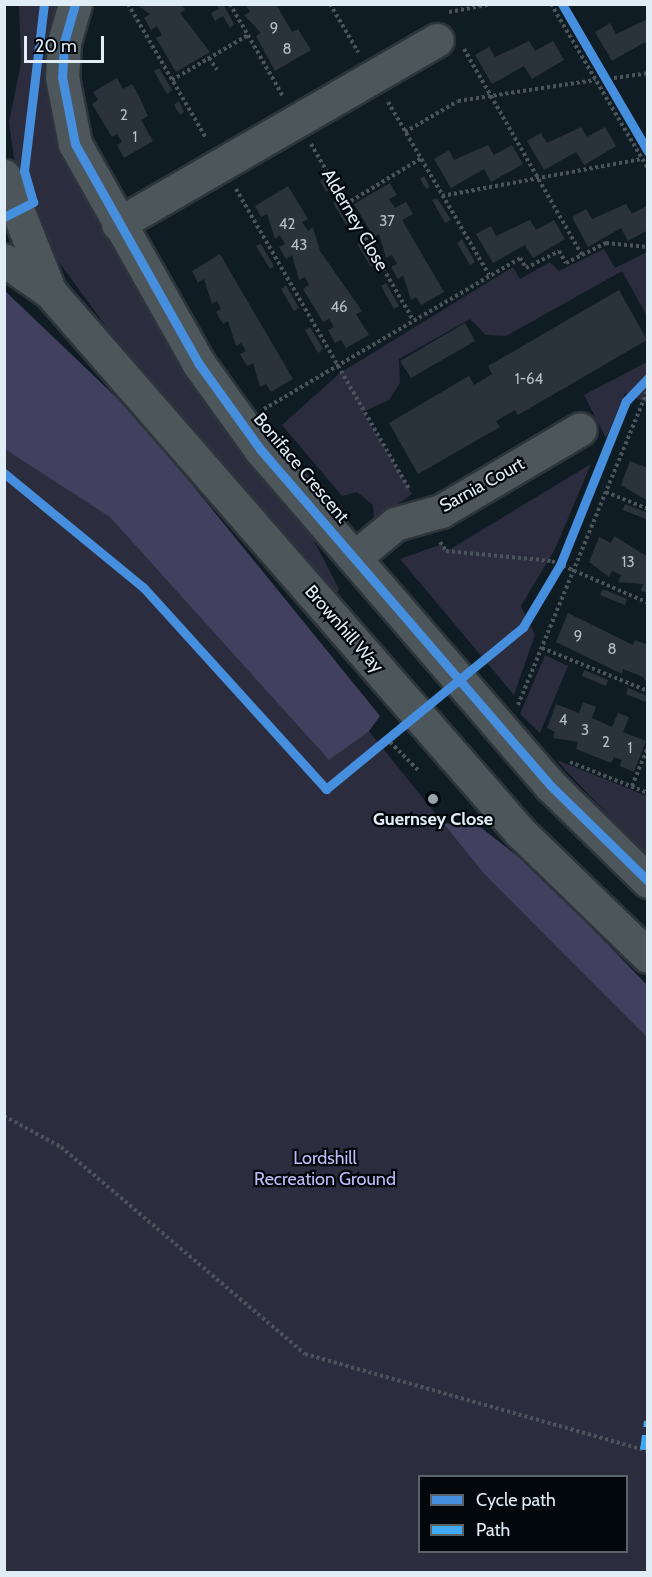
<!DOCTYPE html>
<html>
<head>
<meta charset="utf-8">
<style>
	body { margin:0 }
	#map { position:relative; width:652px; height:1577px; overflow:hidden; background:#0f1c23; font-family:Cabin,sans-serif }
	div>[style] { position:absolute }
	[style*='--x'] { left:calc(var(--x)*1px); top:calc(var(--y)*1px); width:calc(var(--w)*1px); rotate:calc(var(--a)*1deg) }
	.green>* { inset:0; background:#2c2c3f }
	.forest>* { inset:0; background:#42405f }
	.building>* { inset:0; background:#2a333c }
	.path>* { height:4px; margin-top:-2px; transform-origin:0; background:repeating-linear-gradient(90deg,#4b545a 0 3px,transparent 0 6px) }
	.roads { filter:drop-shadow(2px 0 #2c353b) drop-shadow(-2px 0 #2c353b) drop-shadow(0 2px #2c353b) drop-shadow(0 -2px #2c353b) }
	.minor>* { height:33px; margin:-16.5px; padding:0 16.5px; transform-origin:16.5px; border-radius:16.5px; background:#4d565b }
	.quiet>* { height:8px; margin-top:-4px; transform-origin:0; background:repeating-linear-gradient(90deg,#3fa9f5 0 15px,transparent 0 23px) }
	.cycleway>* { height:9px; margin:-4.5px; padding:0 4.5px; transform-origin:4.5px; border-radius:4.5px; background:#468fdf }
	.dots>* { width:16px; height:16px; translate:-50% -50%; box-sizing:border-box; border:3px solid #02070c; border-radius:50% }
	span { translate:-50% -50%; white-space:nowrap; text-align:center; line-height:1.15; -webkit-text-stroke:4.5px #02070c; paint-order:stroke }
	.number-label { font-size:15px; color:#b2bec8 }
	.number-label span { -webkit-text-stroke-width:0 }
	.street-label { font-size:18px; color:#e0edf6 }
	.poi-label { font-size:18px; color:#e0edf6; font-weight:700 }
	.park-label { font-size:18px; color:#c1bbf9 }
	.frame { position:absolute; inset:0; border:6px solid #e0edf6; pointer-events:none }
	.legend { position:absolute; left:418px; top:1475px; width:210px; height:78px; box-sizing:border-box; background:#02070c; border:2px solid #5b636a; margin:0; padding:8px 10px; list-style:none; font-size:18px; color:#e0edf6 }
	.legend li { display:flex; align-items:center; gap:12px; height:30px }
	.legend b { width:30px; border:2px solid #5b636a }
	.scale { position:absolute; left:24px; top:36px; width:80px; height:27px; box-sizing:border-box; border:3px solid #e0edf6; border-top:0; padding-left:8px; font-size:18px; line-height:21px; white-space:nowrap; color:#e0edf6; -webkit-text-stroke:4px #02070c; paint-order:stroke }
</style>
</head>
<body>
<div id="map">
	<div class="green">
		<div style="clip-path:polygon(19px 5px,64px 5px,57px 118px,303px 520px,339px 589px,331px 606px,161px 402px,37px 232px,15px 166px,9px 122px,21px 63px)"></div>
		<div style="clip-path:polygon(604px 249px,615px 268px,647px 252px,647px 316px,622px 271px,506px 336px,486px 335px,470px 319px,399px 359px,400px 383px,389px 400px,363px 412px,412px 494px,374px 521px,373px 505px,357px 492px,342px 496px,282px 425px,340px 373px,513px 267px,520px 279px,550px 262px,559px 271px)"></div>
		<div style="clip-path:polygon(evenodd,5px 315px,109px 409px,485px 875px,648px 1037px,647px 1572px,5px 1572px,5px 315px,420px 1476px,626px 1476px,626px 1552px,420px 1552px,420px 1476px)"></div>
		<div style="clip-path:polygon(647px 362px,647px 403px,625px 393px,606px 438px,584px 395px)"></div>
		<div style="clip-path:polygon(591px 464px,555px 549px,521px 606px,535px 635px,514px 695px,400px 559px,442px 544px,447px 551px)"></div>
		<div style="clip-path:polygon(545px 655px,568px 666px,540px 733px,520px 714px)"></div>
		<div style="clip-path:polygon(557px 760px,647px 796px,647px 856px,560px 764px)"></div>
	</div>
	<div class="forest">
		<div style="clip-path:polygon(4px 290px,138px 418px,380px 716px,369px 731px,329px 760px,110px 517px,5px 449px)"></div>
		<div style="clip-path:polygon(443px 823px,479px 826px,539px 873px,647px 985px,647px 1037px,485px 875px)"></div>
	</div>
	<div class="building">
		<div style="clip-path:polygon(136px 4px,182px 4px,185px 10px,180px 13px,210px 52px,176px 72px,156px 38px,162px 35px,157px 26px,151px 30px,144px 18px,150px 14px)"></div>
		<div style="clip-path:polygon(216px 4px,223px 4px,234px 24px,230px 28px,223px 16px,215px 21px,211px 13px,219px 9px)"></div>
		<div style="clip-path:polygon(245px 4px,276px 4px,292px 32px,298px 29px,311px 50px,275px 71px,256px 36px,261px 33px,244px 15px,250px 12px)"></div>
		<div style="clip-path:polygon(648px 19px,648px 48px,645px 42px,612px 61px,595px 32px,610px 23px,616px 34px)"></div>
		<div style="clip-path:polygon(529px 41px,535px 51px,553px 41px,564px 60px,532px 79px,524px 66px,492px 84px,475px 55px,489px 47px,495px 57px)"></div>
		<div style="clip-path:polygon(159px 68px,172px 90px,167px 94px,154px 71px)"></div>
		<div style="clip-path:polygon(117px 78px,123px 89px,132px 84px,138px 94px,148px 116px,141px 120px,153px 141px,124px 158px,117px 145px,122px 142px,117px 134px,112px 137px,92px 104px,98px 100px,93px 92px)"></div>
		<div style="clip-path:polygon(179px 101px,184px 112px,180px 115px,174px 105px)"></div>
		<div style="clip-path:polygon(581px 127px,587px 137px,605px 127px,616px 146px,584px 165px,576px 152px,544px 170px,527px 141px,541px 133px,547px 143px)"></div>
		<div style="clip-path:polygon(488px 145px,494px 155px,512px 145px,523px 164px,491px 182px,484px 169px,451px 188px,434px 159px,449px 150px,454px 160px)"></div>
		<div style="clip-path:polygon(424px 176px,430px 187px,426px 189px,420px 179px)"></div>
		<div style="clip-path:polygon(325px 178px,331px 189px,326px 192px,320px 181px)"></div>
		<div style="clip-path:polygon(390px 183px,397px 195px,389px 199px,395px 208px,406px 202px,413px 214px,402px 220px,444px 292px,421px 305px,416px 297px,411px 300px,403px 275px,398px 279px,391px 267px,397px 264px,392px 255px,386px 258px,379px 234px,374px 237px,354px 204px)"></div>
		<div style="clip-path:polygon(288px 186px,308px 219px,302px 222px,308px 231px,313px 227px,320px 251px,362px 311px,356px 314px,369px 335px,346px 348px,341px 340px,335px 343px,328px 330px,334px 327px,329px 319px,323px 322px,303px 289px,309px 285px,305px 277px,299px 280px,292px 255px,286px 259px,279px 247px,285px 244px,280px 235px,275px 239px,267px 214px,261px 217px,255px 206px)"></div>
		<div style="clip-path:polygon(437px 198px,451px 220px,445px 223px,432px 200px)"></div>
		<div style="clip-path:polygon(338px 200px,351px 222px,346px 225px,333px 203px)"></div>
		<div style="clip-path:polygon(626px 204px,632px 214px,648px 205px,648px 230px,628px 241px,621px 228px,588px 247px,572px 217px,586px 209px,592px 219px)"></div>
		<div style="clip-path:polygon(530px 220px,536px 230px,554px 220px,565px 239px,533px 258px,525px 245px,493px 263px,476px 234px,491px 226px,496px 236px)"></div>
		<div style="clip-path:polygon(462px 239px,475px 262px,470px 265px,457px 243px)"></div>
		<div style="clip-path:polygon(362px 242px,375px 264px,371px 267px,357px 244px)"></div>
		<div style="clip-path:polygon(261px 244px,274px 266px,270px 269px,256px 246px)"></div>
		<div style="clip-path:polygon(220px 254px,293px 379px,271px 392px,266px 384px,260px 387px,253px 363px,247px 366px,240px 354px,246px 351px,241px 343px,236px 346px,228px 321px,223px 324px,216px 312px,221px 309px,217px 301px,212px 304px,204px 279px,198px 283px,192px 271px)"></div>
		<div style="clip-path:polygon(386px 283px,399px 306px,394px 309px,381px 286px)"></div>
		<div style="clip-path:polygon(286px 285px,299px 308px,294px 311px,281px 289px)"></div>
		<div style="clip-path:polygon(619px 290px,647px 340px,518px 415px,515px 410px,496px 421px,500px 427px,418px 474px,389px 423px,469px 376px,474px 385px,492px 374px,488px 366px)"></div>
		<div style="clip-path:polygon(465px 323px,475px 341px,411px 378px,400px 361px)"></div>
		<div style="clip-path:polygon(310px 327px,323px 349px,318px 353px,305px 330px)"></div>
		<div style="clip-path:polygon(630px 461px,648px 468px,648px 501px,621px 485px)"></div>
		<div style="clip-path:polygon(625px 504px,648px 513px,648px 520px,623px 510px)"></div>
		<div style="clip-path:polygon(614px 536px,648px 557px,648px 593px,641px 591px,643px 584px,618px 582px,621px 575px,612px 571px,609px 577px,589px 562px,599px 537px,611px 543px)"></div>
		<div style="clip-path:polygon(603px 589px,627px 599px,625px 605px,600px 595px)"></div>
		<div style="clip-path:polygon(568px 613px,633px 645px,635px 640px,648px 645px,648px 684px,643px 677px,623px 669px,622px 674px,556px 642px)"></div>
		<div style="clip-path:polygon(584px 670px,608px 680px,606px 686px,582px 676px)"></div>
		<div style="clip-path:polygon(628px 688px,648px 696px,648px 703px,626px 694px)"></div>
		<div style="clip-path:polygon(583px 702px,596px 707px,592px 718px,612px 727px,618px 713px,629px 717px,623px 732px,646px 741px,634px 772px,620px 766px,622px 760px,614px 757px,611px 763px,576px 749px,578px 742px,553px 738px,555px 732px,547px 728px,556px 704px,579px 713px)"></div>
	</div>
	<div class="path">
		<div style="--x:128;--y:4;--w:155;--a:59.8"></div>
		<div style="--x:230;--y:4;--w:106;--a:60.1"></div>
		<div style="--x:330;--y:4;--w:56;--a:59.7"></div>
		<div style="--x:551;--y:4;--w:191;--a:59.5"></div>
		<div style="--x:449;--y:12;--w:44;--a:-10.5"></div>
		<div style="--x:464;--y:49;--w:237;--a:60.2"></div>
		<div style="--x:209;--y:58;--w:14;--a:56"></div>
		<div style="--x:614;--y:78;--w:34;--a:-8"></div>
		<div style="--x:172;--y:80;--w:88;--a:-30.6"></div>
		<div style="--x:388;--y:102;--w:200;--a:59.7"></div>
		<div style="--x:405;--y:132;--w:61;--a:-30.3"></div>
		<div style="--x:458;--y:101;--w:139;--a:-8.7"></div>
		<div style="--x:311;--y:144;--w:203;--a:59.9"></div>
		<div style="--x:236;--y:189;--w:346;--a:60"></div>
		<div style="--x:442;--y:196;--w:203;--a:-10.5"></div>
		<div style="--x:346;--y:204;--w:87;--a:-31.3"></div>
		<div style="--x:264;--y:409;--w:297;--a:-30.5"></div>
		<div style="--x:520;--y:258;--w:12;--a:59"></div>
		<div style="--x:526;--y:268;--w:37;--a:-27"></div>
		<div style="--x:559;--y:251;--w:14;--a:60"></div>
		<div style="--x:566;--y:263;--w:45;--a:-26.6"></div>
		<div style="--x:606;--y:243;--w:42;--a:5.4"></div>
		<div style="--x:606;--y:492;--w:45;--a:22"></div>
		<div style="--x:440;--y:542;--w:11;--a:56"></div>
		<div style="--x:446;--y:551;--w:106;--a:5.4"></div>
		<div style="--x:552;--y:561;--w:105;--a:23.6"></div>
		<div style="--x:542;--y:648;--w:114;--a:22.1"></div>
		<div style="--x:518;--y:705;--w:342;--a:-67.6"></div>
		<div style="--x:386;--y:738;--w:47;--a:45"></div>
		<div style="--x:570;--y:762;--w:84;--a:21.7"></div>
		<div style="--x:632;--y:786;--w:42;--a:-67.7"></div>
		<div style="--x:4;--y:1116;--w:65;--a:28.5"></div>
		<div style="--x:61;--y:1147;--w:320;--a:40.3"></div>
		<div style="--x:305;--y:1354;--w:356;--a:15.8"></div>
	</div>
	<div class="roads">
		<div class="minor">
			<div style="--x:75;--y:4;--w:40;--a:106"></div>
			<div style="--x:64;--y:42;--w:35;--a:93"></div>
			<div style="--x:62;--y:77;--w:68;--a:79"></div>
			<div style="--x:75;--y:144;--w:253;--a:60.6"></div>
			<div style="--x:199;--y:364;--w:105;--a:54.3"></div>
			<div style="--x:260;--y:449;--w:445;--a:49.2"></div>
			<div style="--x:551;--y:786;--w:136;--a:44.4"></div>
			<div style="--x:4;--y:176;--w:125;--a:68.4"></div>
			<div style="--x:118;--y:224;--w:368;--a:-30"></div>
			<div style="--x:4;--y:260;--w:56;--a:34.8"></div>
			<div style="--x:50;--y:292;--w:716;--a:48.96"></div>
			<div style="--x:520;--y:832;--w:178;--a:44.1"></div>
			<div style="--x:355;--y:557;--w:52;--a:-39.5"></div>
			<div style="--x:395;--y:524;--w:48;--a:-15.8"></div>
			<div style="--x:441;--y:511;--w:161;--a:-30.5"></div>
		</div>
	</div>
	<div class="quiet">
		<div style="--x:644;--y:1450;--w:29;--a:-82"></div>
	</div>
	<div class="cycleway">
		<div style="--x:75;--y:4;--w:40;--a:106"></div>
		<div style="--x:64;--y:42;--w:35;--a:93"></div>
		<div style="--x:62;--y:77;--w:68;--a:79"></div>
		<div style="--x:75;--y:144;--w:253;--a:60.6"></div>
		<div style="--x:199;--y:364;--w:105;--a:54.3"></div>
		<div style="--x:260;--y:449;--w:445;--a:49.2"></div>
		<div style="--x:551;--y:786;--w:136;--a:44.4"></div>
		<div style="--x:562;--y:4;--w:171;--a:59.8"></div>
		<div style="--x:4;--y:217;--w:33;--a:-27"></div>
		<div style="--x:33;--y:202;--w:32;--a:-106"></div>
		<div style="--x:24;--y:171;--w:168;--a:-83.2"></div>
		<div style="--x:4;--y:473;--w:180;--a:39.4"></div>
		<div style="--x:143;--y:587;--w:273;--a:47.8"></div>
		<div style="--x:326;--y:789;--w:255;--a:-39.4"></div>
		<div style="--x:523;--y:627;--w:72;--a:-59.2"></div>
		<div style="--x:560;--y:565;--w:177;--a:-68.1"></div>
		<div style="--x:626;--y:401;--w:32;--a:-46"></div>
	</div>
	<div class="dots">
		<div style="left:433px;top:799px;background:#97a4ac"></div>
	</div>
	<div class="number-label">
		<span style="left:274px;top:29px">9</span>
		<span style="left:287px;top:50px">8</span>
		<span style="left:124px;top:116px">2</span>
		<span style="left:135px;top:138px">1</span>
		<span style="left:387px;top:222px">37</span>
		<span style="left:287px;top:225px">42</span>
		<span style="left:299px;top:246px">43</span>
		<span style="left:339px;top:308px">46</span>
		<span style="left:529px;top:380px">1-64</span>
		<span style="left:628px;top:563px">13</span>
		<span style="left:578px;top:637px">9</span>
		<span style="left:612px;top:650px">8</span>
		<span style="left:563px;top:721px">4</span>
		<span style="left:585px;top:731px">3</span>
		<span style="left:606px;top:743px">2</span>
		<span style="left:630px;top:749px">1</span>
	</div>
	<div class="street-label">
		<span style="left:355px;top:220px;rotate:60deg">Alderney Close</span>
		<span style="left:301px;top:468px;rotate:50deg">Boniface Crescent</span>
		<span style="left:482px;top:485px;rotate:-29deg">Sarnia Court</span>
		<span style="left:344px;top:629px;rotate:49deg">Brownhill Way</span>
	</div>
	<div class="poi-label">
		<span style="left:433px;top:819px">Guernsey Close</span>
	</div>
	<div class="park-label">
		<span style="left:325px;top:1169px">Lordshill<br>Recreation Ground</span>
	</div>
	<div class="frame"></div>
	<ul class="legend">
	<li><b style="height:8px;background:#468fdf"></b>Cycle path</li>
	<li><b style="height:8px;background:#3fa9f5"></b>Path</li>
	</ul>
	<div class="scale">20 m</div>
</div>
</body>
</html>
